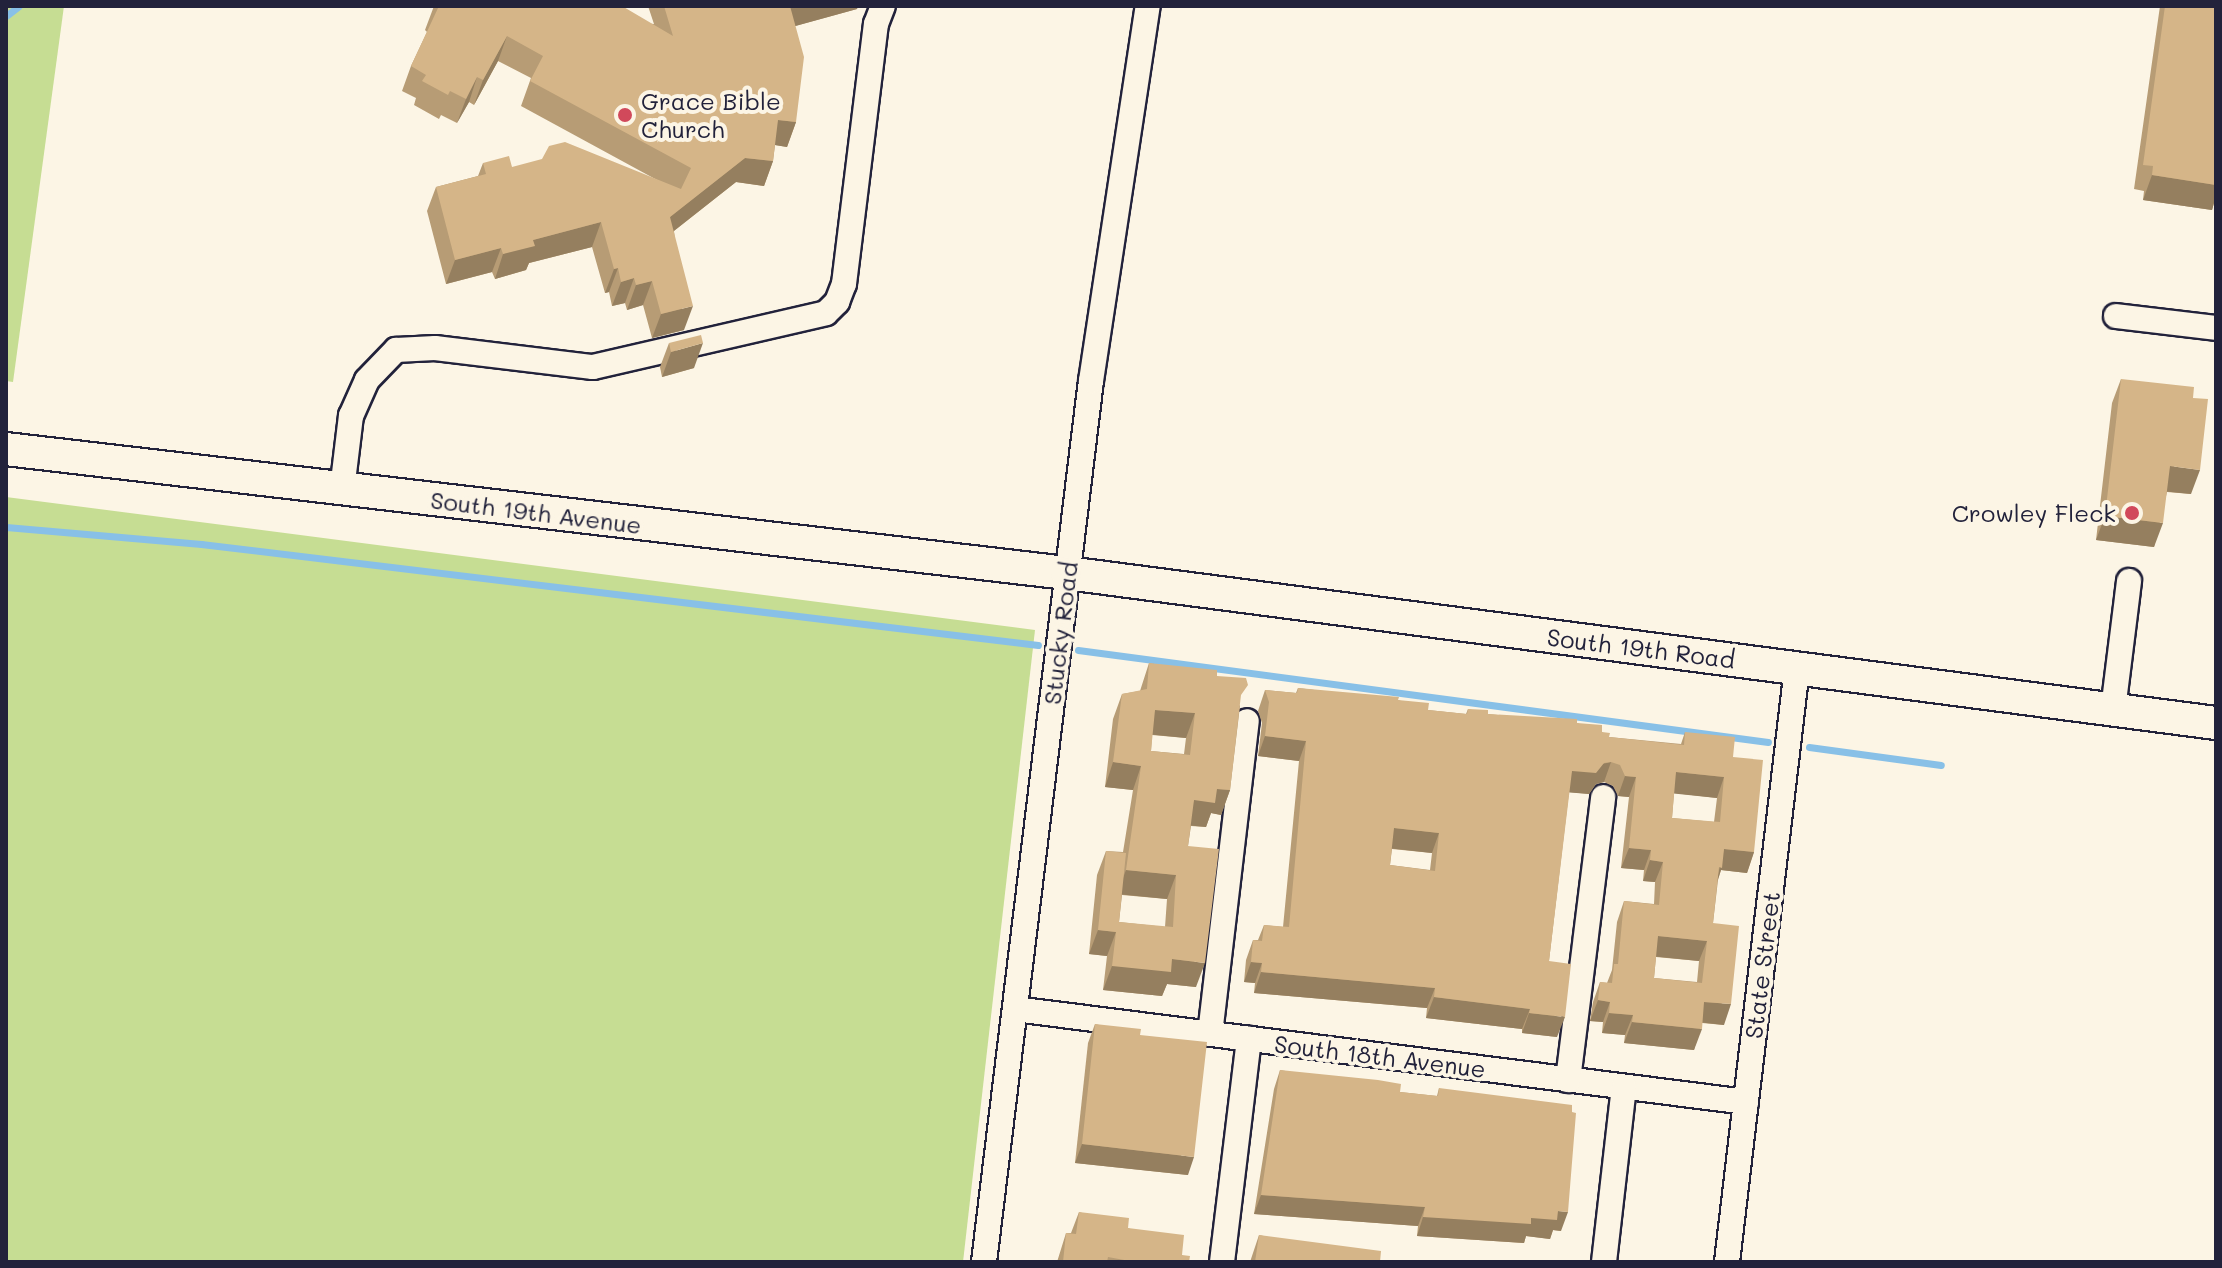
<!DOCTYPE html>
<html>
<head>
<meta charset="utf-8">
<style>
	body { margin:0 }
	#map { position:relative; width:2222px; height:1268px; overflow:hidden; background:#fcf5e5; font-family:Mali,sans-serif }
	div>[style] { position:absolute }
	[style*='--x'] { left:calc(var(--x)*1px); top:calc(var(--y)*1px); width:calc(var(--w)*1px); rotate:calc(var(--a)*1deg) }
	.green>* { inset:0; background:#c6dd93 }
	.stream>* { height:7px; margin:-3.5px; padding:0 3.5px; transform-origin:3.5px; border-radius:3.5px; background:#88c0e7 }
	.roads { filter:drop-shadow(2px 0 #22223b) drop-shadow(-2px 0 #22223b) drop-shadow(0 2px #22223b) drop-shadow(0 -2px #22223b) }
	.minor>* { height:24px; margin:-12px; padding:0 12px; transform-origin:12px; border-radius:12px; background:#fcf5e5 }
	.major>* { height:32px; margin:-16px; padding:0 16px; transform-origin:16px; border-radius:16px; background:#fcf5e5 }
	.wall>* { inset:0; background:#b79c75 }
	.shaded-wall>* { inset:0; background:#957f5f }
	.building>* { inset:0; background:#d5b588 }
	.dots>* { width:22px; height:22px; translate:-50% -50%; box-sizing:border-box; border:4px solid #fcf5e5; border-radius:50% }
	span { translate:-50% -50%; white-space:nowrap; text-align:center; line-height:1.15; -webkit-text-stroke:8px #fcf5e5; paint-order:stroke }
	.poi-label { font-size:24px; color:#22223b }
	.left { translate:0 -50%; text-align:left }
	.right { translate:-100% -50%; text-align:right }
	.street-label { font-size:24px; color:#22223b }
	.frame { position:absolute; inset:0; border:8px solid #22223b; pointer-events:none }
</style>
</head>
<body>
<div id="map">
	<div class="green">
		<div style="clip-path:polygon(6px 6px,64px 6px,13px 382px,6px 381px)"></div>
		<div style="clip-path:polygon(6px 497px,1035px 630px,963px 1262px,6px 1262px)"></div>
	</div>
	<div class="stream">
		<div style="--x:6;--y:16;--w:16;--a:-38"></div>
		<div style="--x:6;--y:527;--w:196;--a:5"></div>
		<div style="--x:201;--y:544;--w:843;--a:6.88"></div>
		<div style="--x:1078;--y:650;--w:696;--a:7.59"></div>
		<div style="--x:1809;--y:747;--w:133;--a:7.8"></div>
	</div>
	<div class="roads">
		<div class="minor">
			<div style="--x:2116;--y:316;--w:101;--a:6.8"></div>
			<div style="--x:342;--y:490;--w:75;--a:-83.1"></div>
			<div style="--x:351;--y:416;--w:39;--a:-66"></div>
			<div style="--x:367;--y:380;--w:42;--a:-46"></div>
			<div style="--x:396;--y:350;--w:39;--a:-3"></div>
			<div style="--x:435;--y:348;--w:159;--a:6.9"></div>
			<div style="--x:593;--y:367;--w:239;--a:-13"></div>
			<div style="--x:826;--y:313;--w:16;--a:-45"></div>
			<div style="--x:837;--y:302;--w:19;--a:-69"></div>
			<div style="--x:844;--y:284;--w:262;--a:-83"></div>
			<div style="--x:876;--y:24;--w:19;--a:-69"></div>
			<div style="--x:2113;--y:710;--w:130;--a:-82.9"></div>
			<div style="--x:1015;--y:1009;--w:737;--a:7.25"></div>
			<div style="--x:1210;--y:1034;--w:315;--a:-83.3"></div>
			<div style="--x:1568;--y:1080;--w:285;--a:-82.9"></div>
			<div style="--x:984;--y:1262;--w:887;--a:-83.08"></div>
			<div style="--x:1091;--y:381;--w:379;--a:-81.4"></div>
			<div style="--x:1222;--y:1262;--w:225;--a:-83.1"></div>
			<div style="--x:1604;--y:1262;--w:176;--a:-83.5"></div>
			<div style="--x:1727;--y:1262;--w:598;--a:-83.28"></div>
		</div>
		<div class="major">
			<div style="--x:6;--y:449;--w:1068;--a:6.67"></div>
			<div style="--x:1067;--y:573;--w:1159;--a:7.44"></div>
		</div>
	</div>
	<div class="wall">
		<div style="clip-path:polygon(434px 6px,654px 24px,648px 6px,858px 6px,857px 9px,795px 26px,796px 122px,787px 147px,775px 145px,773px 161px,764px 186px,736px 182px,674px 231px,684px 330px,652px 338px,643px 305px,627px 310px,625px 303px,612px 306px,609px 292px,605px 293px,592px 247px,529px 263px,526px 270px,495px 279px,492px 272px,446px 284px,427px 211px,436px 187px,478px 176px,483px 163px,512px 167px,657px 180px,521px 106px,531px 78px,498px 61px,474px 105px,469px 102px,457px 123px,441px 115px,439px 119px,414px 105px,416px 98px,402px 91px,411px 66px,427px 32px,425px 30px)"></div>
		<div style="clip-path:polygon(2160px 6px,2216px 6px,2214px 203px,2212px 210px,2143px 200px,2144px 191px,2134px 189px)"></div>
		<div style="clip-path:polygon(669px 343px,694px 368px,662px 377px,660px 367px)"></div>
		<div style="clip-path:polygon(2121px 379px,2191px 494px,2167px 492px,2154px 547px,2096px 540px,2112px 403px)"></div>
		<div style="clip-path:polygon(evenodd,1149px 663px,1217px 676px,1240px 706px,1230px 790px,1221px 815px,1211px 813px,1206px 827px,1191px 826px,1188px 846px,1196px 987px,1167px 984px,1162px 996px,1103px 990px,1107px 956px,1089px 954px,1097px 875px,1106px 851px,1123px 852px,1133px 790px,1105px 787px,1113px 719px,1122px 694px,1140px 691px,1149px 663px,1152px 735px,1186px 738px,1184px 754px,1151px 751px,1152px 735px,1149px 663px,1122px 895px,1167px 899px,1165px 927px,1119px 922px,1122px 895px)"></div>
		<div style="clip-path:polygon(evenodd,1298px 688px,1398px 700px,1428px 710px,1466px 714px,1468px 709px,1488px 714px,1577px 723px,1602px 732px,1609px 737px,1681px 744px,1685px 732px,1733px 757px,1754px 852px,1747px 873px,1721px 870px,1718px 880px,1713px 923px,1724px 1025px,1702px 1023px,1694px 1050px,1624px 1043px,1625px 1035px,1602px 1033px,1603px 1022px,1590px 1021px,1593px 1002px,1600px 982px,1607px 983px,1612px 970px,1617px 922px,1624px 901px,1654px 904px,1655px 882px,1643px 881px,1644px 870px,1621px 868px,1629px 797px,1618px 796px,1613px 786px,1604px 782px,1596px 784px,1589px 794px,1569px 792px,1549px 961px,1557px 1037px,1522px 1033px,1522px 1029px,1426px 1018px,1427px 1008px,1254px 993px,1255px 983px,1244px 982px,1246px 960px,1253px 940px,1258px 940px,1264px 925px,1283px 927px,1299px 761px,1258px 756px,1262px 723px,1258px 711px,1265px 690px,1296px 693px,1298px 688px,1674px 793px,1717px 798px,1714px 822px,1672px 818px,1674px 793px,1298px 688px,1392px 849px,1432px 853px,1430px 870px,1390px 865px,1392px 849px,1298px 688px,1656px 957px,1699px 961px,1697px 982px,1654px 978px,1656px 957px)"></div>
		<div style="clip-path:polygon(1095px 1024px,1140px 1035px,1188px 1175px,1075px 1163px,1088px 1043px)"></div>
		<div style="clip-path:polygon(1280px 1070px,1400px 1092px,1437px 1096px,1439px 1088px,1561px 1231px,1553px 1230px,1550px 1239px,1526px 1236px,1524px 1243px,1417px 1236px,1418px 1226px,1254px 1214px,1274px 1089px)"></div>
		<div style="clip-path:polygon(1079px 1212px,1128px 1228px,1182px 1255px,1189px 1262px,1057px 1262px,1066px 1233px,1071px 1233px)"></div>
		<div style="clip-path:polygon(1259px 1235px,1380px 1262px,1250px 1262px)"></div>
	</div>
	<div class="shaded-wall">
		<div style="clip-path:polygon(790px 6px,858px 6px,857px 9px,781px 30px)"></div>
		<div style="clip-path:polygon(507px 36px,498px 61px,474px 105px,483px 80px)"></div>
		<div style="clip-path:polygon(477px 77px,469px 102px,457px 123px,466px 99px)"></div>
		<div style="clip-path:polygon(778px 120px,796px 122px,787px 147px,769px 144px)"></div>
		<div style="clip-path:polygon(745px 158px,773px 161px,764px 186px,736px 182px,661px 241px,670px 217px)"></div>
		<div style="clip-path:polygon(2152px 175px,2216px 185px,2216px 204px,2214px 203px,2212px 210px,2143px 200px)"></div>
		<div style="clip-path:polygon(601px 222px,592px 247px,529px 263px,526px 270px,495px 279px,503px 254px,533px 240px)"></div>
		<div style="clip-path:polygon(501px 248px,492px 272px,446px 284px,455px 260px)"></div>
		<div style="clip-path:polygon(618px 268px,609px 292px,605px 293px,614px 269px)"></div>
		<div style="clip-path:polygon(634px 278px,625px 303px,612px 306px,621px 282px)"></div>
		<div style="clip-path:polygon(652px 281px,643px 305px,627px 310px,636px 285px)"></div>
		<div style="clip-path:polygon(693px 306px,684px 330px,652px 338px,661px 314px)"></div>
		<div style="clip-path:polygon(703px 343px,694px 368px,662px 377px,671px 352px)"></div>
		<div style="clip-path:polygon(2170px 466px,2200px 470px,2191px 494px,2161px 491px)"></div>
		<div style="clip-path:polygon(2105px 516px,2163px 523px,2154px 547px,2096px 540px)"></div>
		<div style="clip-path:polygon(1155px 710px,1195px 713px,1186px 738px,1146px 734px)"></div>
		<div style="clip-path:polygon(1265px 736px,1306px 741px,1299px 761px,1258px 756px)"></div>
		<div style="clip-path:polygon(1113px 762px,1141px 766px,1133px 790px,1105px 787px)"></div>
		<div style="clip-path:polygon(1611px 762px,1604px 782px,1596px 784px,1589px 794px,1564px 792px,1572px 771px)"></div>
		<div style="clip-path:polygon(1676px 772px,1724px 777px,1717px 798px,1669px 793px)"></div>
		<div style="clip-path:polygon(1625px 776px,1636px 777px,1629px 797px,1618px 796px)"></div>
		<div style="clip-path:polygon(1217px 789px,1230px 790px,1221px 815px,1211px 813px,1206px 827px,1185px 825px,1194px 800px)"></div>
		<div style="clip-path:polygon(1394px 828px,1439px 833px,1432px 853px,1387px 848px)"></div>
		<div style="clip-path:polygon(1629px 848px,1651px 850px,1644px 870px,1621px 868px)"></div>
		<div style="clip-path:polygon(1724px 849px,1754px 852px,1747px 873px,1721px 870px,1715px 888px)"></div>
		<div style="clip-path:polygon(1650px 860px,1663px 862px,1655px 882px,1643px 881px)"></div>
		<div style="clip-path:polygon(1126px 870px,1176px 875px,1167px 899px,1117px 894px)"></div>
		<div style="clip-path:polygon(1098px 930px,1116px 932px,1107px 956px,1089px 954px)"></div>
		<div style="clip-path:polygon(1658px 936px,1707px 941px,1699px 961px,1650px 956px)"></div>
		<div style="clip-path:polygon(1172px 959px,1205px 963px,1196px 987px,1167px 984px,1162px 996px,1103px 990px,1112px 966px)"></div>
		<div style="clip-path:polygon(1251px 962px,1262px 963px,1255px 983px,1244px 982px)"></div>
		<div style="clip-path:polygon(1261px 972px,1435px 988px,1427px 1008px,1254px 993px)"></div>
		<div style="clip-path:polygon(1434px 997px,1530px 1009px,1522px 1029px,1426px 1018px)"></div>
		<div style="clip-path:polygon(1598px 1000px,1610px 1002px,1603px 1022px,1590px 1021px)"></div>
		<div style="clip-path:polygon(1704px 1002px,1731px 1004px,1724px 1025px,1697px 1022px)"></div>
		<div style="clip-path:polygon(1529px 1013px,1565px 1017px,1557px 1037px,1522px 1033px)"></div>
		<div style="clip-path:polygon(1609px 1013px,1633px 1015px,1625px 1035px,1602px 1033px)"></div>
		<div style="clip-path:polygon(1632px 1022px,1702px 1029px,1694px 1050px,1624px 1043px)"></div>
		<div style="clip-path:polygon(1082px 1144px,1194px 1157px,1188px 1175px,1075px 1163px)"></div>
		<div style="clip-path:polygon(1261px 1195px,1425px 1207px,1418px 1226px,1254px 1214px)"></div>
		<div style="clip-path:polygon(1558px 1211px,1568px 1212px,1561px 1231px,1553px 1230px,1550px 1239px,1526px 1236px,1524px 1243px,1417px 1236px,1423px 1217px,1531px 1218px)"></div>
	</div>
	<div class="building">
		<div style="clip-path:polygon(434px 6px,622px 6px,673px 36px,664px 6px,790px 6px,804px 57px,796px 122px,778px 120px,773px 161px,745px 158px,670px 217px,693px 306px,661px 314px,652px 281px,636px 285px,634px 278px,621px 282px,618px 268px,614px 269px,601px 222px,533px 240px,535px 246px,503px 254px,501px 248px,455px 260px,436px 187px,486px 174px,483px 163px,509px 156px,512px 167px,542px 159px,549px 146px,565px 142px,681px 189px,691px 168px,530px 81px,543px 56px,507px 36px,483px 80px,477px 77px,466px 99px,450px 91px,448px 95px,422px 81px,426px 75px,411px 66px,438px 8px)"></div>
		<div style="clip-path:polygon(2165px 6px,2216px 6px,2216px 185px,2152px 175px,2153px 166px,2143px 165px)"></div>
		<div style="clip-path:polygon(701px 335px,703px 343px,671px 352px,669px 343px)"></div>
		<div style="clip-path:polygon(2121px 379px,2194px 387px,2193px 398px,2208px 399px,2200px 470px,2170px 466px,2163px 523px,2105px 516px)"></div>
		<div style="clip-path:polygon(evenodd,1149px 663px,1217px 670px,1217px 676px,1246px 678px,1248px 685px,1241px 695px,1230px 790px,1217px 789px,1215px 803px,1194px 800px,1188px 846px,1219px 849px,1205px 963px,1172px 959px,1171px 972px,1112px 966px,1116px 932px,1098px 930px,1106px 851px,1126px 853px,1119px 922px,1173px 927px,1176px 875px,1126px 870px,1141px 766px,1113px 762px,1122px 694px,1147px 689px,1149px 663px,1155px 710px,1195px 713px,1190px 755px,1151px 751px,1155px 710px)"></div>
		<div style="clip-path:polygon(evenodd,1298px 688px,1399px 697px,1398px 700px,1429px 703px,1428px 710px,1467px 714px,1468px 709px,1488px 710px,1488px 714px,1577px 719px,1577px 723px,1602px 725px,1602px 732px,1610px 733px,1609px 737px,1684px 745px,1685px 732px,1735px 737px,1733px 757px,1763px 760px,1754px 852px,1724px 849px,1722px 868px,1719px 867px,1713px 923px,1739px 926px,1731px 1004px,1704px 1002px,1702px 1029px,1632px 1022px,1633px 1015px,1609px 1013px,1610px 1002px,1598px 1000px,1600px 982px,1612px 983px,1614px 964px,1618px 964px,1624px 901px,1659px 905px,1663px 862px,1650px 860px,1651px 850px,1629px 848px,1636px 777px,1625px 776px,1620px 765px,1611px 762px,1604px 763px,1596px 773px,1572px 771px,1549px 961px,1571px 964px,1565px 1017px,1529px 1013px,1530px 1009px,1434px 997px,1435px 988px,1261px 972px,1262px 963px,1251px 962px,1253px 940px,1262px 941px,1264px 925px,1289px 927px,1306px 741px,1265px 736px,1269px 702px,1265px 690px,1297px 693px,1298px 688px,1676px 772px,1724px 777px,1720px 822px,1672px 818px,1676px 772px,1298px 688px,1394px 828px,1439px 833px,1435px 871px,1390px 865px,1394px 828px,1298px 688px,1658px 936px,1707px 941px,1702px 983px,1654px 978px,1658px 936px)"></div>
		<div style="clip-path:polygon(1095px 1024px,1141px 1029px,1140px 1035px,1207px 1042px,1194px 1157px,1082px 1144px)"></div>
		<div style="clip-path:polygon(1280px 1070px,1378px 1080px,1401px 1084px,1400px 1092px,1438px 1096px,1439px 1088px,1572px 1105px,1572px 1112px,1576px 1113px,1568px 1212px,1558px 1211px,1557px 1220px,1531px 1218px,1531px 1224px,1423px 1217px,1425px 1207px,1261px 1195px)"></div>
		<div style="clip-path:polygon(1079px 1212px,1129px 1218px,1128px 1228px,1184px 1235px,1182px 1255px,1190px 1256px,1189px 1262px,1135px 1262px,1108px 1257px,1107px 1262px,1063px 1262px,1066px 1233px,1076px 1234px)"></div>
		<div style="clip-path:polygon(1259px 1235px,1381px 1251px,1380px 1262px,1255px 1262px)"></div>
	</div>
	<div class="dots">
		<div style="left:625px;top:115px;background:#d1495b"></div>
		<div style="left:2132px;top:513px;background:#d1495b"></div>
	</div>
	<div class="poi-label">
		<span class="left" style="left:641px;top:115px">Grace Bible<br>Church</span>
		<span class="right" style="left:2116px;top:513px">Crowley Fleck</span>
	</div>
	<div class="street-label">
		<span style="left:536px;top:512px;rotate:7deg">South 19th Avenue</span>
		<span style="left:1060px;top:633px;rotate:-83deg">Stucky Road</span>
		<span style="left:1641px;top:648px;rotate:7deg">South 19th Road</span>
		<span style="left:1762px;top:965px;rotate:-83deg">State Street</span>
		<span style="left:1380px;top:1056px;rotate:7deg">South 18th Avenue</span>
	</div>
	<div class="frame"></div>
</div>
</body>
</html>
